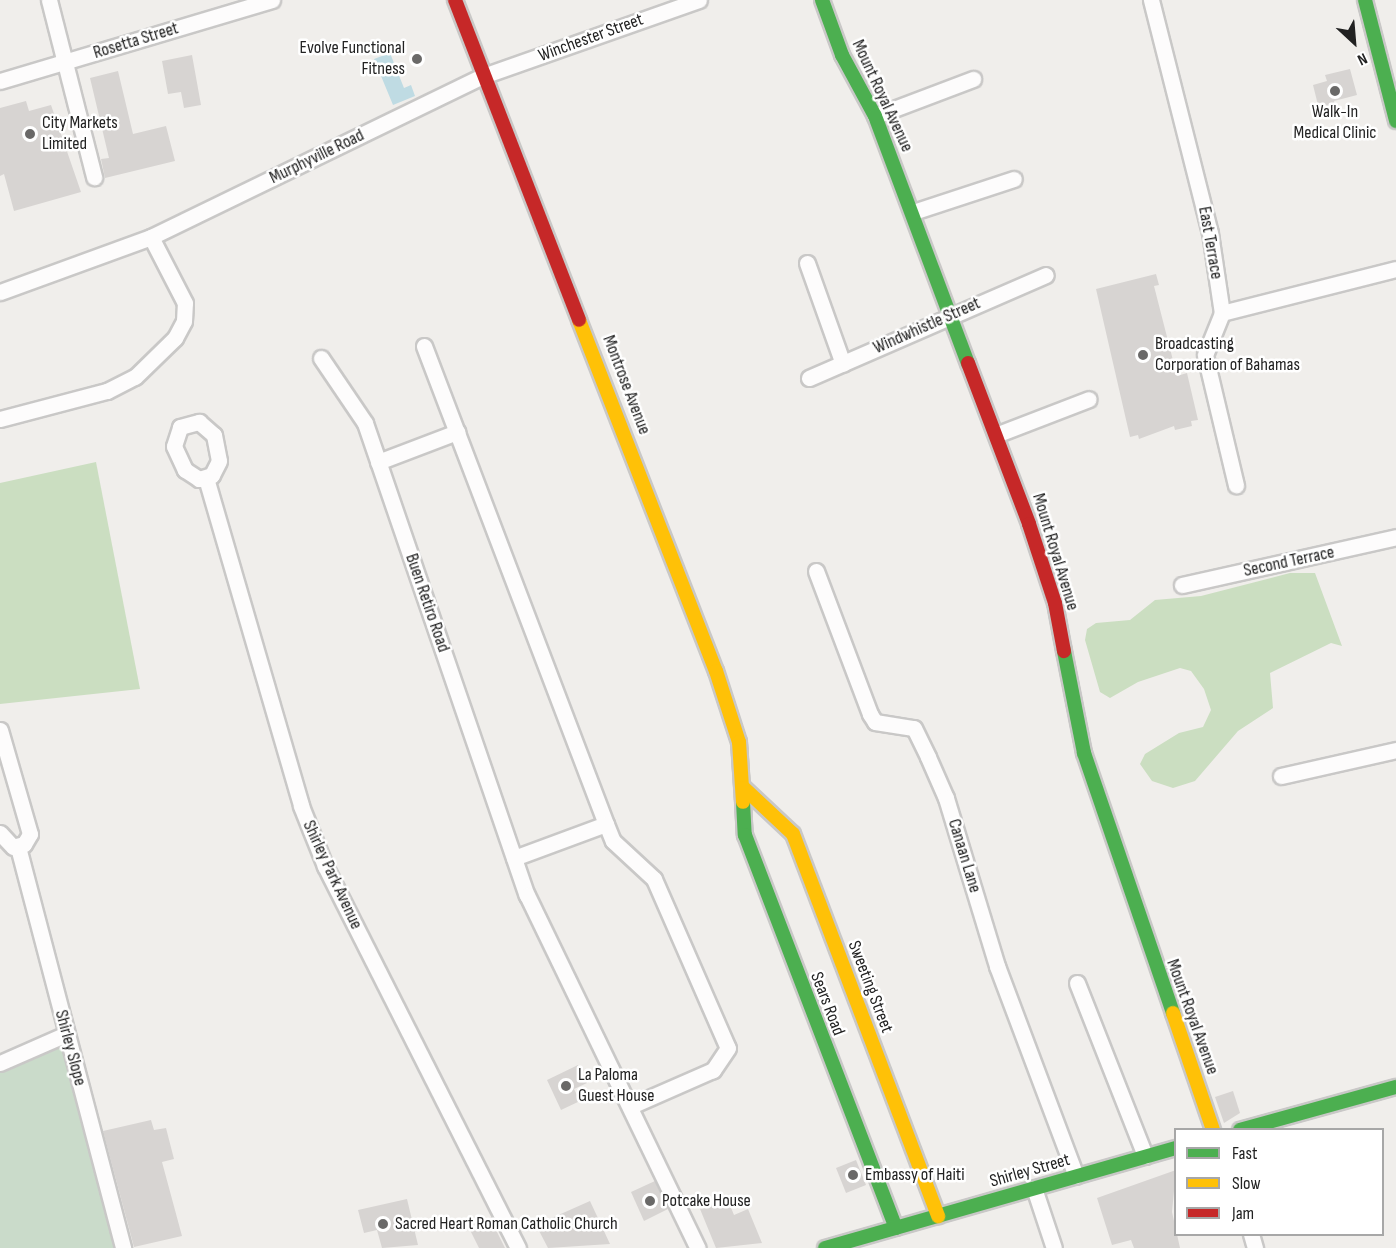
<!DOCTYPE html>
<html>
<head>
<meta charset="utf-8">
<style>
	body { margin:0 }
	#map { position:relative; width:1396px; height:1248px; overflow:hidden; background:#f0eeeb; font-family:"Sofia Sans Condensed",sans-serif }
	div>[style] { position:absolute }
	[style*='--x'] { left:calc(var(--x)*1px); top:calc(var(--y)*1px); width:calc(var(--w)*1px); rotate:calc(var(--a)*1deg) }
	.forest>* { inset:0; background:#cbdec1 }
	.cemetery>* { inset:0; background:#cadbca }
	.water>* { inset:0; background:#bfdbe3 }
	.building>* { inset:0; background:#d7d4d2 }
	.roads { filter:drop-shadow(2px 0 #c9c8c7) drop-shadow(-2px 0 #c9c8c7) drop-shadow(0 2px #c9c8c7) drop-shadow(0 -2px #c9c8c7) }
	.street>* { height:15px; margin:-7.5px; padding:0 7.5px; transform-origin:7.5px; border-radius:7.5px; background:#fdfcfc }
	.fast>* { height:14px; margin:-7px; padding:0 7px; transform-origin:7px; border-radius:7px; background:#4caf50 }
	.slow>* { height:14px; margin:-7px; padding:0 7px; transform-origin:7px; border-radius:7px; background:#ffc107 }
	.jam>* { height:14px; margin:-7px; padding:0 7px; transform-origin:7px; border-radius:7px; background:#c62828 }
	.dots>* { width:16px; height:16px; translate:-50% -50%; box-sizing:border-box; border:3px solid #fff; border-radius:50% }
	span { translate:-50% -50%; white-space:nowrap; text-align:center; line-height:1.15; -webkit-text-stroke:5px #fff; paint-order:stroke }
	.street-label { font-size:18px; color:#222 }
	.poi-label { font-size:18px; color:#222 }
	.right { translate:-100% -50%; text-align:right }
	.left { translate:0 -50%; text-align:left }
	.legend { position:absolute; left:1174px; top:1128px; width:210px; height:108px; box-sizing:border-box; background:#fff; border:2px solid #a7a7a7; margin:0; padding:8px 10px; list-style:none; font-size:18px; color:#222 }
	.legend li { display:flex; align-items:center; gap:12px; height:30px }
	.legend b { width:30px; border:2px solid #a7a7a7 }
	.north { position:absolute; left:1324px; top:12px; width:60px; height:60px; -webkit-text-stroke:4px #fff; paint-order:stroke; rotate:154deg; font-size:16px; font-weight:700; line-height:24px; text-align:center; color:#222 }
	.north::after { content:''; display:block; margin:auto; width:21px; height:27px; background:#222; clip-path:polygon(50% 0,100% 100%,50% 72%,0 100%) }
</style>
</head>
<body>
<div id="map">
	<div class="forest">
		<div style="clip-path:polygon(96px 462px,140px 689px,0 704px,0 483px)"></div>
		<div style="clip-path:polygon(1290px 573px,1315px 573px,1342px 646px,1331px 643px,1270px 673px,1273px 708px,1238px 731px,1195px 781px,1173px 788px,1152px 781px,1140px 764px,1145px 754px,1179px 733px,1203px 727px,1211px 710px,1204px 689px,1191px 671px,1180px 668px,1138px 682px,1110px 698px,1100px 692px,1085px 640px,1087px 629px,1096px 623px,1130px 620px,1155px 600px,1201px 596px)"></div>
	</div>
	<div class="cemetery">
		<div style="clip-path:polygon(62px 1041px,117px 1248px,0 1248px,0 1067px)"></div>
	</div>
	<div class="water">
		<div style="clip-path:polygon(390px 53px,404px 88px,411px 85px,415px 96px,393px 105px,374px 59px)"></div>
	</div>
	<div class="building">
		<div style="clip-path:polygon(192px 55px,201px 105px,184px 108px,181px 92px,168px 94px,162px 61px)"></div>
		<div style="clip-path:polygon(1350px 69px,1357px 95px,1334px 101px,1336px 109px,1320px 113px,1313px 85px,1327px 81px,1325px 75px)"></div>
		<div style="clip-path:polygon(118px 71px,133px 134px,166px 126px,175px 161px,105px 178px,101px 159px,109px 158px,90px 78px)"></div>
		<div style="clip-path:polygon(26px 101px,29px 111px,51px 105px,81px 192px,14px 211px,4px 174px,0 176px,0 108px)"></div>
		<div style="clip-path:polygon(1156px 274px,1159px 285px,1154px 286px,1177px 376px,1187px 373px,1198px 420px,1191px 421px,1192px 426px,1175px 430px,1174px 426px,1139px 439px,1138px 435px,1130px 437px,1096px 289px)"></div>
		<div style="clip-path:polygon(578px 1065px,587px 1083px,574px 1089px,580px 1101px,561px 1110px,547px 1080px)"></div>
		<div style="clip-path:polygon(1233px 1091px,1240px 1113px,1224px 1123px,1215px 1097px)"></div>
		<div style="clip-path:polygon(151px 1120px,154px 1130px,166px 1128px,174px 1159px,162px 1162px,182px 1236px,134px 1247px,103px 1131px)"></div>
		<div style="clip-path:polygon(856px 1160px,866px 1185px,846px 1193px,836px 1168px)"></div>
		<div style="clip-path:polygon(1176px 1170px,1172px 1212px,1180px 1248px,1134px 1248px,1131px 1240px,1112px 1245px,1097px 1198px)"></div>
		<div style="clip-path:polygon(655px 1181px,668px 1209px,644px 1221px,631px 1192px)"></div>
		<div style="clip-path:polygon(727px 1198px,734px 1215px,748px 1209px,762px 1243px,716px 1248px,700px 1209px)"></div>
		<div style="clip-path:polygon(407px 1199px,418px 1245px,382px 1248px,377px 1230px,364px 1233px,358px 1210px)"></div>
		<div style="clip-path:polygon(590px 1201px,610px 1244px,548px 1248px,536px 1225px)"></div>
		<div style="clip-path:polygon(491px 1220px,505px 1248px,479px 1248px,470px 1230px)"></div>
	</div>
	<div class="roads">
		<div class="street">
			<div style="--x:49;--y:0;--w:183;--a:75.7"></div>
			<div style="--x:1151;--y:0;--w:240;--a:75.8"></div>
			<div style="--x:1210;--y:233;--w:81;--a:81.5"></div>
			<div style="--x:1222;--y:313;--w:45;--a:112"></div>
			<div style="--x:1205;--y:355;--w:134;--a:76.6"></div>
			<div style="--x:0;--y:81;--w:284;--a:-16.6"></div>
			<div style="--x:875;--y:116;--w:105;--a:-20.7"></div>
			<div style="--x:913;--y:212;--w:106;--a:-18.1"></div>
			<div style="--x:807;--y:263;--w:107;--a:70.4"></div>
			<div style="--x:0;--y:292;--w:161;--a:-20"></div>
			<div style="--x:151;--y:237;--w:369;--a:-25.9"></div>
			<div style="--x:483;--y:76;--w:229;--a:-19.4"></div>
			<div style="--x:1222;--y:313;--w:179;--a:-14.2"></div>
			<div style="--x:424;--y:346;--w:511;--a:69.16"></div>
			<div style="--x:321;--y:358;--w:78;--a:55.9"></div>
			<div style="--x:365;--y:423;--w:499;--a:71.1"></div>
			<div style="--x:527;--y:895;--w:392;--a:64.2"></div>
			<div style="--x:809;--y:378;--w:258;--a:-23.5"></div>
			<div style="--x:0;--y:419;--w:111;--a:-14.7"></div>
			<div style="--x:107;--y:391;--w:31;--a:-27"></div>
			<div style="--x:135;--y:377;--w:56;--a:-44.3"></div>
			<div style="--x:175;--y:338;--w:19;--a:-62"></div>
			<div style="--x:184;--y:321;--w:18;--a:-87"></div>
			<div style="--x:185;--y:303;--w:74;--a:-117.3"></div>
			<div style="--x:199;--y:422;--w:20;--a:41"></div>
			<div style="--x:214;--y:435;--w:26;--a:79"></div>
			<div style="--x:219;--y:461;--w:16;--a:117"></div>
			<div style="--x:212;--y:475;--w:14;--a:163"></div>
			<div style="--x:199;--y:479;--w:17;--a:-147"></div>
			<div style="--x:185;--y:470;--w:26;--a:-115"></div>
			<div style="--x:174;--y:446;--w:20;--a:-72"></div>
			<div style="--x:180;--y:427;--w:20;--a:-15"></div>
			<div style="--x:998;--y:434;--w:97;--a:-21"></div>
			<div style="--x:378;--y:462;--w:85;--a:-20.8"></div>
			<div style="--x:206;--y:478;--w:341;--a:73.8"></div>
			<div style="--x:301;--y:806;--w:65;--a:68.2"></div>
			<div style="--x:325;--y:866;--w:428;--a:63.2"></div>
			<div style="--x:816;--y:571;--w:153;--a:69.3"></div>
			<div style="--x:870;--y:714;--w:9;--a:58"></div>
			<div style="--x:875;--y:722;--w:39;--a:9"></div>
			<div style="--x:914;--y:728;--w:32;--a:64"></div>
			<div style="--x:928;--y:757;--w:45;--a:66.3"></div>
			<div style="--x:946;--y:798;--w:176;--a:73.1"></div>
			<div style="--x:997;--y:966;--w:224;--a:69.4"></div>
			<div style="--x:1182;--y:585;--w:219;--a:-12.6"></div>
			<div style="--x:0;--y:730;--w:108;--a:73.9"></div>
			<div style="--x:30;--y:834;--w:12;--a:121"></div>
			<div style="--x:24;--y:844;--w:11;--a:165"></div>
			<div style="--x:13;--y:847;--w:19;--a:-133"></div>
			<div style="--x:1281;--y:776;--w:118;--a:-12.7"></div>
			<div style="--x:18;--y:847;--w:415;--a:75.3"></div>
			<div style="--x:514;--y:858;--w:98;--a:-20.3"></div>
			<div style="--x:606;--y:824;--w:18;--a:68"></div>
			<div style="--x:613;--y:841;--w:56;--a:42.8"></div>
			<div style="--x:654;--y:879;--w:184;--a:66.4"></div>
			<div style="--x:728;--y:1048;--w:27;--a:124"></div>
			<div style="--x:713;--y:1070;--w:90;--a:156.3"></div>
			<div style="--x:1077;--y:983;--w:186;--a:68.5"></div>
			<div style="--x:0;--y:1063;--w:72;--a:-23.7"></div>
			<div style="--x:1034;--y:1188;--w:63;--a:71.6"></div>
			<div style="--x:1251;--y:1234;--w:15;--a:74"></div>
		</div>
		<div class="fast">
			<div style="--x:822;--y:0;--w:59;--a:70"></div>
			<div style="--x:842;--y:55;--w:69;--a:61.6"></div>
			<div style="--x:875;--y:116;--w:264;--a:69.4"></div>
			<div style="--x:1365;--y:0;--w:125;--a:75.6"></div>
			<div style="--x:1064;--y:651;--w:104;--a:78.9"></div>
			<div style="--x:1084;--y:753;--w:275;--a:71.1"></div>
			<div style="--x:743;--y:802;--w:33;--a:87"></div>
			<div style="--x:745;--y:835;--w:421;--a:69"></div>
			<div style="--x:1240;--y:1130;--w:162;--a:-15.4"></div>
			<div style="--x:825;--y:1248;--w:365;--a:-15.9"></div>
		</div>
		<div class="slow">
			<div style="--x:579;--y:320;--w:377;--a:68.7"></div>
			<div style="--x:716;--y:671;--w:75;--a:72.1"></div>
			<div style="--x:739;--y:742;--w:60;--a:86.2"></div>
			<div style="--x:744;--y:788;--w:67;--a:43.2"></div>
			<div style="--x:793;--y:834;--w:409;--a:69.2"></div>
			<div style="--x:1173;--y:1013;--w:124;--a:71.1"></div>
		</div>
		<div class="jam">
			<div style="--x:455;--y:0;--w:343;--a:68.8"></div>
			<div style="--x:968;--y:363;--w:172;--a:69.2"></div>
			<div style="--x:1029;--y:524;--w:83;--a:71.8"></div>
			<div style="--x:1055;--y:603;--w:49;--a:79.4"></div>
		</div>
	</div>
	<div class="dots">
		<div style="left:417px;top:59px;background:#6a6968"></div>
		<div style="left:1335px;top:91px;background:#6a6968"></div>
		<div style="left:30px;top:134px;background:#6a6968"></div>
		<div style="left:1143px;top:355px;background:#6a6968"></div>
		<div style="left:566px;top:1086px;background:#6a6968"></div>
		<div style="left:853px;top:1175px;background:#6a6968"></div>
		<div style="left:650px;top:1201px;background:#6a6968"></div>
		<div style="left:383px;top:1224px;background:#6a6968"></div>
	</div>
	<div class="street-label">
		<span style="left:591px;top:38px;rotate:-20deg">Winchester Street</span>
		<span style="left:136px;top:41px;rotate:-17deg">Rosetta Street</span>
		<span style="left:882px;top:96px;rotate:65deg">Mount Royal Avenue</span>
		<span style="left:317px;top:157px;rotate:-26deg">Murphyville Road</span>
		<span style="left:1210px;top:243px;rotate:80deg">East Terrace</span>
		<span style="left:927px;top:326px;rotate:-24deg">Windwhistle Street</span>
		<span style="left:626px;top:385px;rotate:69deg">Montrose Avenue</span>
		<span style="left:1055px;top:552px;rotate:73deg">Mount Royal Avenue</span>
		<span style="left:1289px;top:562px;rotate:-12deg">Second Terrace</span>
		<span style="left:427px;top:603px;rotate:71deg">Buen Retiro Road</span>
		<span style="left:964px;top:856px;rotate:73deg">Canaan Lane</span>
		<span style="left:332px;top:875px;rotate:65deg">Shirley Park Avenue</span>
		<span style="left:870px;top:987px;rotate:69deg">Sweeting Street</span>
		<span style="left:827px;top:1004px;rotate:69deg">Sears Road</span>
		<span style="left:1192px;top:1017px;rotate:70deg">Mount Royal Avenue</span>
		<span style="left:70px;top:1048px;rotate:75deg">Shirley Slope</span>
		<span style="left:1030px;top:1171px;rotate:-16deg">Shirley Street</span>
	</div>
	<div class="poi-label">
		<span class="right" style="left:405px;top:59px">Evolve Functional<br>Fitness</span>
		<span style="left:1335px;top:123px">Walk-In<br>Medical Clinic</span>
		<span class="left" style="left:42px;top:134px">City Markets<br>Limited</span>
		<span class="left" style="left:1155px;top:355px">Broadcasting<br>Corporation of Bahamas</span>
		<span class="left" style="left:578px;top:1086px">La Paloma<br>Guest House</span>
		<span class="left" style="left:865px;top:1175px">Embassy of Haiti</span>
		<span class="left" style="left:662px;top:1201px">Potcake House</span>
		<span class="left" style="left:395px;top:1224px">Sacred Heart Roman Catholic Church</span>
	</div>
	<ul class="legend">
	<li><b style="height:8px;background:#4caf50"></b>Fast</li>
	<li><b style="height:8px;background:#ffc107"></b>Slow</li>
	<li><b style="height:8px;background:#c62828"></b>Jam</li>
	</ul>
	<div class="north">N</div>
</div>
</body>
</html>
